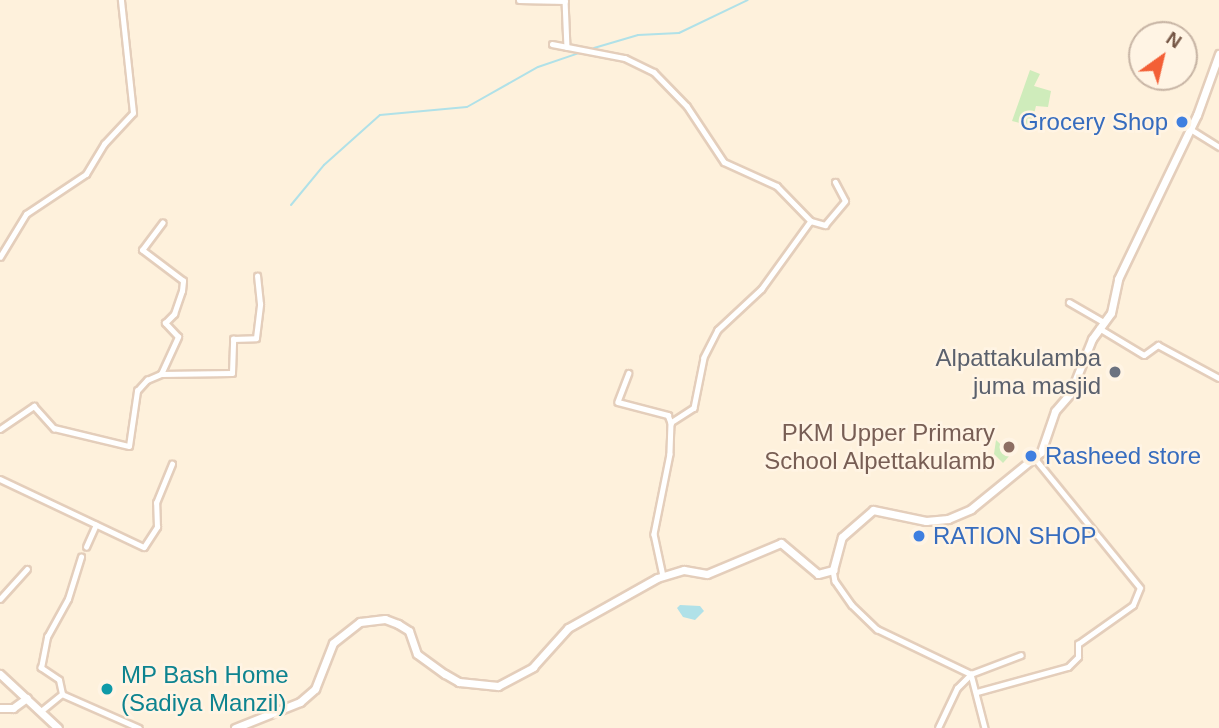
<!DOCTYPE html>
<html>
<head>
<meta charset="utf-8">
<style>
	body { margin:0 }
	#map { position:relative; width:1219px; height:728px; overflow:hidden; background:#fef1dc; font-family:Helvetica,sans-serif }
	div>[style] { position:absolute }
	[style*='--x'] { left:calc(var(--x)*1px); top:calc(var(--y)*1px); width:calc(var(--w)*1px); rotate:calc(var(--a)*1deg) }
	.green>* { inset:0; background:#cfecbb }
	.water>* { inset:0; background:#b0e1e8 }
	.stream>* { height:2px; margin:-1px; padding:0 1px; transform-origin:1px; border-radius:1px; background:#b0e1e8 }
	.roads { filter:drop-shadow(2px 0 #e4cebb) drop-shadow(-2px 0 #e4cebb) drop-shadow(0 2px #e4cebb) drop-shadow(0 -2px #e4cebb) }
	.street>* { height:4.5px; margin:-2.25px; padding:0 2.25px; transform-origin:2.25px; border-radius:2.25px; background:#fff }
	.secondary>* { height:7px; margin:-3.5px; padding:0 3.5px; transform-origin:3.5px; border-radius:3.5px; background:#fff }
	.dots>* { width:19px; height:19px; translate:-50% -50%; box-sizing:border-box; border:4px solid #fff4e4; border-radius:50% }
	span { translate:-50% -50%; white-space:nowrap; text-align:center; line-height:1.15; -webkit-text-stroke:5px #fff4e4; paint-order:stroke }
	.shop-label { font-size:24px; color:#366cbe }
	.right { translate:-100% -50%; text-align:right }
	.left { translate:0 -50%; text-align:left }
	.worship-label { font-size:24px; color:#5b616d }
	.education-label { font-size:24px; color:#785e54 }
	.culture-label { font-size:24px; color:#0d838f }
	.north { position:absolute; left:1128px; top:21px; width:70px; height:70px; box-sizing:border-box; background:#fff4e4; border:2px solid #c7b4a4; border-radius:50%; rotate:34deg; font-size:19px; font-weight:700; line-height:28px; text-align:center; color:#745544 }
	.north::after { content:''; display:block; margin:auto; width:24px; height:32px; background:#f35f36; clip-path:polygon(50% 0,100% 100%,50% 72%,0 100%) }
</style>
</head>
<body>
<div id="map">
	<div class="green">
		<div style="clip-path:polygon(1030px 70px,1040px 74px,1034px 86px,1051px 91px,1048px 107px,1036px 106px,1031px 126px,1012px 121px)"></div>
		<div style="clip-path:polygon(996px 440px,1011px 454px,1003px 463px,994px 454px)"></div>
	</div>
	<div class="water">
		<div style="clip-path:polygon(680px 605px,700px 606px,704px 611px,695px 620px,683px 617px,677px 608px)"></div>
	</div>
	<div class="stream">
		<div style="--x:594;--y:48;--w:46;--a:-16.5"></div>
		<div style="--x:638;--y:35;--w:41;--a:-2.8"></div>
		<div style="--x:679;--y:33;--w:76;--a:-25.6"></div>
		<div style="--x:291;--y:205;--w:52;--a:-50.5"></div>
		<div style="--x:324;--y:165;--w:75;--a:-41.8"></div>
		<div style="--x:380;--y:115;--w:87;--a:-5.3"></div>
		<div style="--x:467;--y:107;--w:81;--a:-29.4"></div>
		<div style="--x:538;--y:67;--w:43;--a:-18.9"></div>
	</div>
	<div class="roads">
		<div class="street">
			<div style="--x:519;--y:0;--w:46;--a:1.2"></div>
			<div style="--x:565;--y:0;--w:47;--a:87.6"></div>
			<div style="--x:552;--y:44;--w:74;--a:10.9"></div>
			<div style="--x:625;--y:58;--w:32;--a:26"></div>
			<div style="--x:654;--y:72;--w:47;--a:45.9"></div>
			<div style="--x:687;--y:106;--w:67;--a:56.5"></div>
			<div style="--x:724;--y:162;--w:58;--a:24.4"></div>
			<div style="--x:777;--y:186;--w:49;--a:45.8"></div>
			<div style="--x:811;--y:221;--w:84;--a:125.8"></div>
			<div style="--x:762;--y:289;--w:60;--a:137"></div>
			<div style="--x:718;--y:330;--w:31;--a:117"></div>
			<div style="--x:704;--y:358;--w:51;--a:101.3"></div>
			<div style="--x:694;--y:408;--w:27;--a:147"></div>
			<div style="--x:671;--y:423;--w:31;--a:92"></div>
			<div style="--x:670;--y:454;--w:82;--a:101.3"></div>
			<div style="--x:654;--y:534;--w:43;--a:77.9"></div>
			<div style="--x:1189;--y:128;--w:36;--a:32"></div>
			<div style="--x:811;--y:221;--w:15;--a:16"></div>
			<div style="--x:825;--y:225;--w:31;--a:-50"></div>
			<div style="--x:845;--y:201;--w:21;--a:-118"></div>
			<div style="--x:0;--y:257;--w:50;--a:-58.8"></div>
			<div style="--x:26;--y:214;--w:72;--a:-33.7"></div>
			<div style="--x:86;--y:174;--w:35;--a:-59"></div>
			<div style="--x:104;--y:144;--w:42;--a:-46.9"></div>
			<div style="--x:133;--y:113;--w:114;--a:-96.1"></div>
			<div style="--x:1069;--y:302;--w:38;--a:30"></div>
			<div style="--x:1099;--y:328;--w:52;--a:31"></div>
			<div style="--x:1144;--y:355;--w:17;--a:-36"></div>
			<div style="--x:1158;--y:345;--w:69;--a:28.4"></div>
			<div style="--x:629;--y:373;--w:31;--a:111"></div>
			<div style="--x:618;--y:402;--w:52;--a:14.6"></div>
			<div style="--x:668;--y:415;--w:9;--a:69"></div>
			<div style="--x:161;--y:374;--w:41;--a:-65.3"></div>
			<div style="--x:178;--y:337;--w:19;--a:-133"></div>
			<div style="--x:165;--y:323;--w:13;--a:-45"></div>
			<div style="--x:174;--y:314;--w:24;--a:-71"></div>
			<div style="--x:182;--y:291;--w:10;--a:-84"></div>
			<div style="--x:183;--y:281;--w:51;--a:-142.9"></div>
			<div style="--x:142;--y:250;--w:34;--a:-53"></div>
			<div style="--x:0;--y:429;--w:41;--a:-34.1"></div>
			<div style="--x:34;--y:406;--w:30;--a:48"></div>
			<div style="--x:54;--y:428;--w:77;--a:13.5"></div>
			<div style="--x:129;--y:446;--w:56;--a:-81.7"></div>
			<div style="--x:137;--y:391;--w:15;--a:-48"></div>
			<div style="--x:147;--y:380;--w:15;--a:-23"></div>
			<div style="--x:161;--y:374;--w:71;--a:-0.8"></div>
			<div style="--x:232;--y:373;--w:34;--a:-88"></div>
			<div style="--x:233;--y:339;--w:23;--a:-2"></div>
			<div style="--x:256;--y:338;--w:34;--a:-83"></div>
			<div style="--x:260;--y:304;--w:28;--a:-96"></div>
			<div style="--x:0;--y:479;--w:159;--a:25.3"></div>
			<div style="--x:144;--y:547;--w:24;--a:-57"></div>
			<div style="--x:157;--y:527;--w:24;--a:-92"></div>
			<div style="--x:156;--y:503;--w:42;--a:-67.7"></div>
			<div style="--x:86;--y:547;--w:24;--a:-66"></div>
			<div style="--x:833;--y:570;--w:11;--a:80"></div>
			<div style="--x:835;--y:581;--w:29;--a:55"></div>
			<div style="--x:852;--y:605;--w:35;--a:44"></div>
			<div style="--x:877;--y:629;--w:104;--a:25.6"></div>
			<div style="--x:971;--y:674;--w:53;--a:-20.8"></div>
			<div style="--x:0;--y:599;--w:40;--a:-48"></div>
			<div style="--x:977;--y:692;--w:94;--a:-15.4"></div>
			<div style="--x:1068;--y:667;--w:14;--a:-45"></div>
			<div style="--x:1078;--y:657;--w:13;--a:-90"></div>
			<div style="--x:1078;--y:644;--w:67;--a:-35.3"></div>
			<div style="--x:1133;--y:605;--w:18;--a:-68"></div>
			<div style="--x:1140;--y:588;--w:168;--a:-129.2"></div>
			<div style="--x:62;--y:694;--w:14;--a:-102"></div>
			<div style="--x:59;--y:680;--w:22;--a:-146"></div>
			<div style="--x:41;--y:668;--w:32;--a:-79"></div>
			<div style="--x:47;--y:637;--w:43;--a:-61.1"></div>
			<div style="--x:68;--y:599;--w:44;--a:-72.8"></div>
			<div style="--x:41;--y:711;--w:27;--a:-39"></div>
			<div style="--x:62;--y:694;--w:84;--a:23.8"></div>
			<div style="--x:938;--y:728;--w:44;--a:-64.6"></div>
			<div style="--x:957;--y:688;--w:20;--a:-45"></div>
			<div style="--x:971;--y:674;--w:56;--a:75.5"></div>
		</div>
		<div class="secondary">
			<div style="--x:0;--y:674;--w:79;--a:43"></div>
			<div style="--x:0;--y:708;--w:13;--a:0"></div>
			<div style="--x:13;--y:708;--w:17;--a:-36"></div>
			<div style="--x:235;--y:728;--w:70;--a:-21.8"></div>
			<div style="--x:300;--y:702;--w:20;--a:-41"></div>
			<div style="--x:315;--y:689;--w:49;--a:-68.6"></div>
			<div style="--x:333;--y:643;--w:34;--a:-38"></div>
			<div style="--x:360;--y:622;--w:25;--a:-7"></div>
			<div style="--x:385;--y:619;--w:14;--a:21"></div>
			<div style="--x:398;--y:624;--w:13;--a:32"></div>
			<div style="--x:409;--y:631;--w:24;--a:71"></div>
			<div style="--x:417;--y:654;--w:34;--a:36"></div>
			<div style="--x:445;--y:674;--w:16;--a:30"></div>
			<div style="--x:459;--y:682;--w:39;--a:6"></div>
			<div style="--x:498;--y:686;--w:40;--a:-28"></div>
			<div style="--x:533;--y:667;--w:52;--a:-48.1"></div>
			<div style="--x:568;--y:628;--w:102;--a:-29.3"></div>
			<div style="--x:657;--y:578;--w:28;--a:-17"></div>
			<div style="--x:684;--y:570;--w:23;--a:10"></div>
			<div style="--x:707;--y:574;--w:80;--a:-22.7"></div>
			<div style="--x:781;--y:543;--w:48;--a:40"></div>
			<div style="--x:818;--y:574;--w:16;--a:-15"></div>
			<div style="--x:833;--y:570;--w:34;--a:-75"></div>
			<div style="--x:842;--y:537;--w:41;--a:-41.1"></div>
			<div style="--x:873;--y:510;--w:54;--a:11.7"></div>
			<div style="--x:926;--y:521;--w:22;--a:-5"></div>
			<div style="--x:948;--y:519;--w:25;--a:-23"></div>
			<div style="--x:971;--y:509;--w:90;--a:-39.2"></div>
			<div style="--x:1041;--y:452;--w:43;--a:-71.1"></div>
			<div style="--x:1055;--y:411;--w:23;--a:-49"></div>
			<div style="--x:1070;--y:394;--w:59;--a:-68.2"></div>
			<div style="--x:1092;--y:339;--w:32;--a:-54"></div>
			<div style="--x:1111;--y:313;--w:35;--a:-78"></div>
			<div style="--x:1118;--y:279;--w:182;--a:-64.3"></div>
			<div style="--x:1197;--y:115;--w:65;--a:-70.2"></div>
		</div>
	</div>
	<div class="dots">
		<div style="left:1182px;top:122px;background:#3f7fe0"></div>
		<div style="left:1115px;top:372px;background:#6b7280"></div>
		<div style="left:1009px;top:447px;background:#8d6e63"></div>
		<div style="left:1031px;top:456px;background:#3f7fe0"></div>
		<div style="left:919px;top:536px;background:#3f7fe0"></div>
		<div style="left:107px;top:689px;background:#0f9aa8"></div>
	</div>
	<div class="shop-label">
		<span class="right" style="left:1168px;top:122px">Grocery Shop</span>
		<span class="left" style="left:1045px;top:456px">Rasheed store</span>
		<span class="left" style="left:933px;top:536px">RATION SHOP</span>
	</div>
	<div class="worship-label">
		<span class="right" style="left:1101px;top:372px">Alpattakulamba<br>juma masjid</span>
	</div>
	<div class="education-label">
		<span class="right" style="left:995px;top:447px">PKM Upper Primary<br>School Alpettakulamb</span>
	</div>
	<div class="culture-label">
		<span class="left" style="left:121px;top:689px">MP Bash Home<br>(Sadiya Manzil)</span>
	</div>
	<div class="north">N</div>
</div>
</body>
</html>
